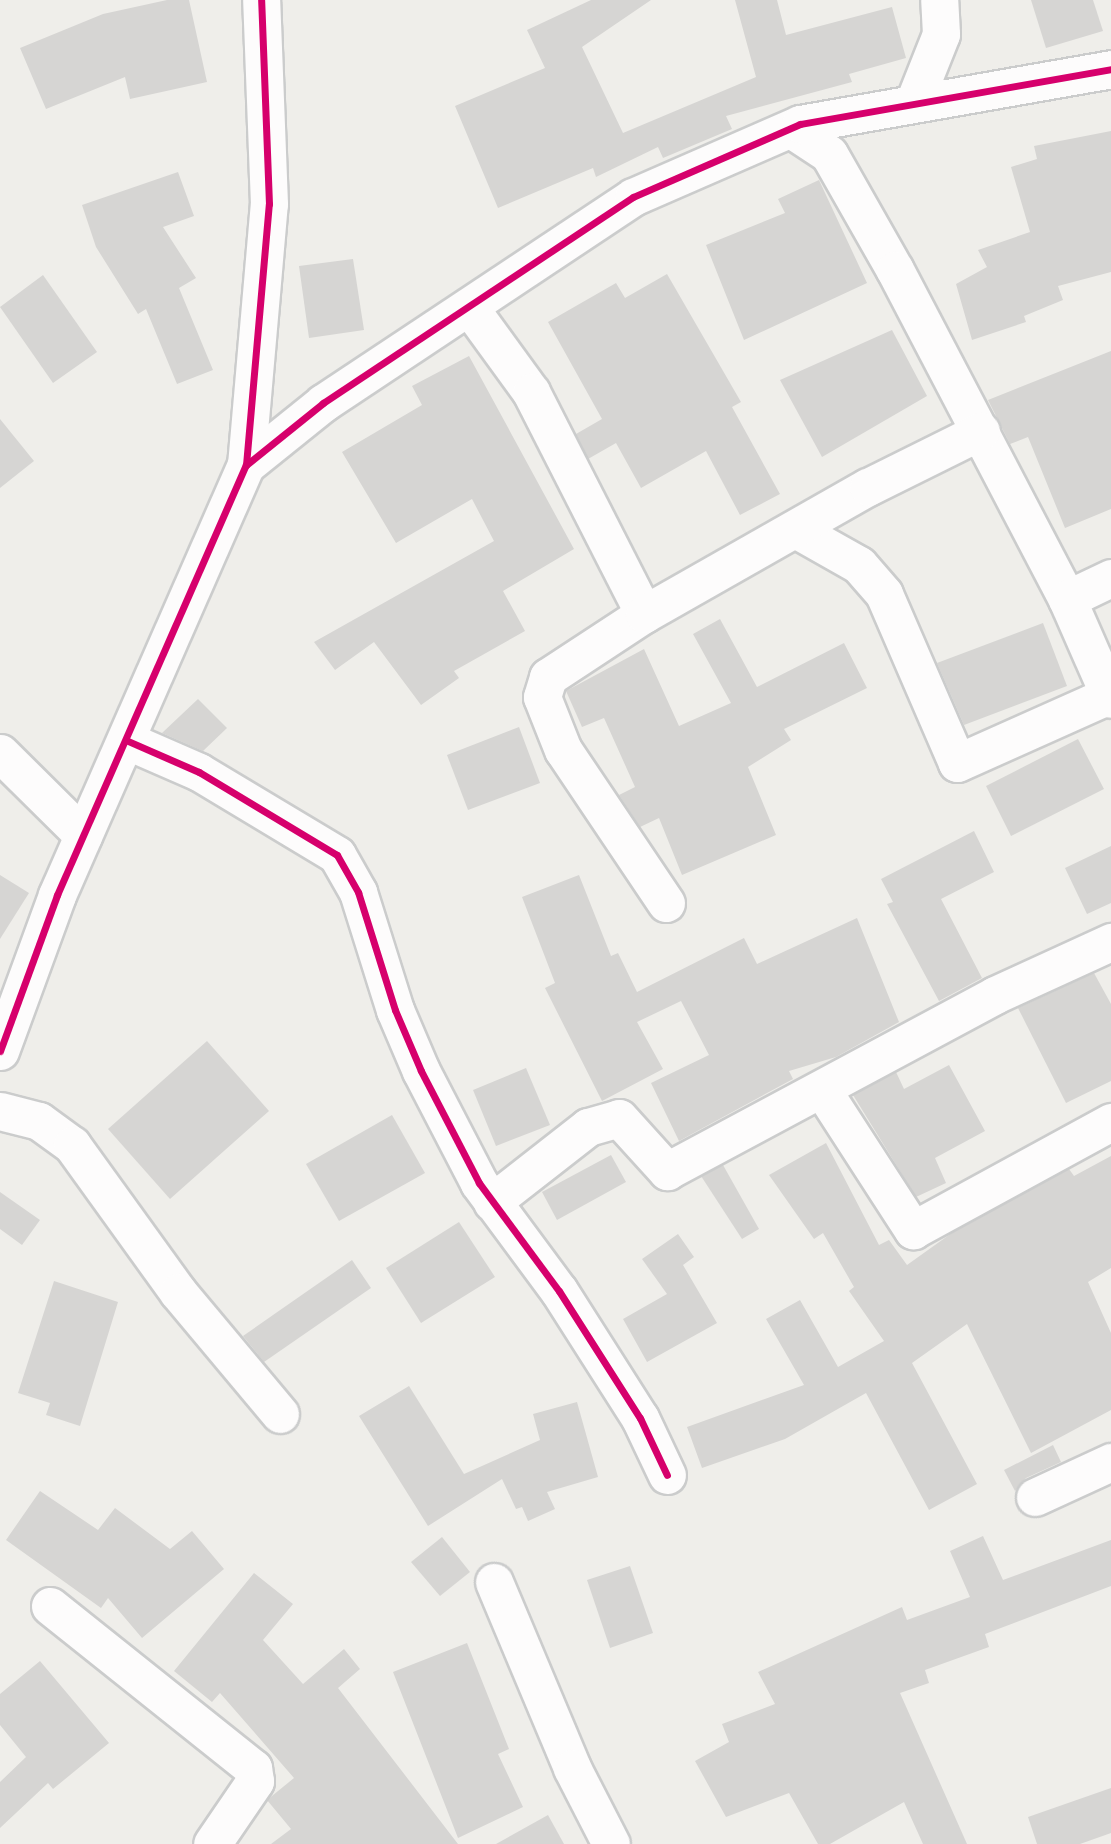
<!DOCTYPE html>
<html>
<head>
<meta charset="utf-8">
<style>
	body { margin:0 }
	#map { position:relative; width:1111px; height:1844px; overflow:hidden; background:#efeeea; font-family:Roboto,sans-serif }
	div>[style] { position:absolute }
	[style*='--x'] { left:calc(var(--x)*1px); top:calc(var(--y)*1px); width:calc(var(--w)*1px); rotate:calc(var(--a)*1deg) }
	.building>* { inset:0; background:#d6d5d3 }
	.roads { filter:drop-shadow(2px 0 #cbcccc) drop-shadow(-2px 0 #cbcccc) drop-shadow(0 2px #cbcccc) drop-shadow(0 -2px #cbcccc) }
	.street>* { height:37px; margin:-18.5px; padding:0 18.5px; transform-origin:18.5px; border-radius:18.5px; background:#fdfcfc }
	.cycleway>* { height:7px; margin:-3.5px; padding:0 3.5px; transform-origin:3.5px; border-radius:3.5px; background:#d6006c }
	span { translate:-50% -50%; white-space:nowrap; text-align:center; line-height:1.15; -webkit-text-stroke:6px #fff; paint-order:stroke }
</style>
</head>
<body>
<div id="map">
	<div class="building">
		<div style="clip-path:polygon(167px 0,189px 0,207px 82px,130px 99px,125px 77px,46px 109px,20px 48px,103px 14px)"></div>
		<div style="clip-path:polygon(591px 0,651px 0,582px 47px,623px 133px,756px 77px,735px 0,777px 0,786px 35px,892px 7px,906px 58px,849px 74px,852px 82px,726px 116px,732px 129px,663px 158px,658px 147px,596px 177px,593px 168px,498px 208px,455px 106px,545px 68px,527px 30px)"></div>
		<div style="clip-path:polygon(1031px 0,1093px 0,1103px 31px,1046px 48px)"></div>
		<div style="clip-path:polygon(1111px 131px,1111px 272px,1058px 286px,1063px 300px,1024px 316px,1026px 322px,972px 340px,956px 284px,987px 267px,978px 250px,1030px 232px,1011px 167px,1037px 159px,1034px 146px)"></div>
		<div style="clip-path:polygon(178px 172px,194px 216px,163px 227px,196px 278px,179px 288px,213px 370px,177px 384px,146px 309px,138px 314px,96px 247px,82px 205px)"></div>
		<div style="clip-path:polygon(819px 180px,867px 283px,744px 340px,706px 245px,785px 213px,778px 199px)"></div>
		<div style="clip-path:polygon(353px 259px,364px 330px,309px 338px,299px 266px)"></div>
		<div style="clip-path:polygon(667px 274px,741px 402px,732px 407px,780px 494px,740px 515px,706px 451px,641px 488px,616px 443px,588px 459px,576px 434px,602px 419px,548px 322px,616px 283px,625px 298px)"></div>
		<div style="clip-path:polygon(43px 275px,97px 352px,53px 383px,0 307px)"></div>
		<div style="clip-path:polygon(892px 330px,927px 396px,822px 457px,780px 380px)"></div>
		<div style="clip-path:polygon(1111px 351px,1111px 509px,1065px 528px,1028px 437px,1010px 444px,988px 400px)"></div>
		<div style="clip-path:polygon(469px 356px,574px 549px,503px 591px,525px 631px,454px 671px,459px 678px,421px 705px,374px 642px,335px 670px,314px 642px,494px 541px,472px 499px,396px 543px,342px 452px,422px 405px,412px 386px)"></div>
		<div style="clip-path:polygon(0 419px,34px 461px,0 488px)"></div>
		<div style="clip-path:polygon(720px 619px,757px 687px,844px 643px,867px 688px,784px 729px,791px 740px,748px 767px,776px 835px,682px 875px,659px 818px,640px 827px,619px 795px,635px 787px,604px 718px,582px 727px,566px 691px,644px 649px,679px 726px,731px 703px,693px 634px)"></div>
		<div style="clip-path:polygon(1043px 623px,1067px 686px,964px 725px,937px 663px)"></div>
		<div style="clip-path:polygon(198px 699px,227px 728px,203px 751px,162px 733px)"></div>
		<div style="clip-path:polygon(519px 727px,540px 783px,468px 810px,447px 755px)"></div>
		<div style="clip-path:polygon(1078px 739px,1104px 789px,1011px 836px,986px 786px)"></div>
		<div style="clip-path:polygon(974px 831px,994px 872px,941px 899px,982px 978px,939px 1001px,887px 904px,893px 902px,881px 879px)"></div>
		<div style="clip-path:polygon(1111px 846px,1111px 903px,1087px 914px,1065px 868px)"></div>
		<div style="clip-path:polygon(0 875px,29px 893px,0 939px)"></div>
		<div style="clip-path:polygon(579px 875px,611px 956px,618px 953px,637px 992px,744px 938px,757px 964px,857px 918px,899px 1022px,836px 1057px,789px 1071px,793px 1079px,679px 1141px,651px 1083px,709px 1055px,681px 1001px,637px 1022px,663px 1069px,602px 1101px,545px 988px,555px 983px,522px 897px)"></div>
		<div style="clip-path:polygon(1094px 973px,1111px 1004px,1111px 1081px,1066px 1103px,1018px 1008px)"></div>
		<div style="clip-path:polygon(207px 1041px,269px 1111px,170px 1199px,108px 1129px)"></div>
		<div style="clip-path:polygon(949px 1065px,985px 1131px,935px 1158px,946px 1183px,916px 1197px,853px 1095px,896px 1072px,904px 1089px)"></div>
		<div style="clip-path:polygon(526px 1068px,550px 1125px,496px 1146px,473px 1090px)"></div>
		<div style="clip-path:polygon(392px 1115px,425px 1173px,339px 1221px,306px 1164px)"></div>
		<div style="clip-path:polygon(826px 1143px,879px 1245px,889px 1240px,907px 1265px,956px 1230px,1069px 1169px,1074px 1176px,1111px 1156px,1111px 1268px,1088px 1282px,1111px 1333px,1111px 1410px,1031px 1453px,967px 1324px,912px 1363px,977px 1484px,929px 1510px,866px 1393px,785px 1439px,702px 1468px,687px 1427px,804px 1385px,766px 1319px,800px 1300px,838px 1367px,884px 1341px,849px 1291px,854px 1287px,823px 1233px,814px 1239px,769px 1175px)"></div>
		<div style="clip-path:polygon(611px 1155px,626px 1182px,557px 1220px,542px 1192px)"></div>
		<div style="clip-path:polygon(723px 1165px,759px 1229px,742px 1239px,701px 1176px)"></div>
		<div style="clip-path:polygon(0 1192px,40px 1220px,22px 1245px,0 1229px)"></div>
		<div style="clip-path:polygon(459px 1222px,495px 1277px,421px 1323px,386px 1268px)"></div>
		<div style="clip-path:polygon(678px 1234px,694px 1257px,683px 1265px,717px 1323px,647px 1362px,623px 1319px,667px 1294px,642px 1259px)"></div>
		<div style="clip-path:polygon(352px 1260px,371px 1288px,264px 1362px,243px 1336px)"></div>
		<div style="clip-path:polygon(54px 1281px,118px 1302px,80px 1426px,46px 1415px,50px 1403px,18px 1393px)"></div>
		<div style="clip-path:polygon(409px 1386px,464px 1474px,540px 1440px,533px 1414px,577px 1402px,598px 1477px,547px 1492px,555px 1509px,528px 1521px,522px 1507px,516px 1509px,502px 1479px,428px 1526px,359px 1416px)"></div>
		<div style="clip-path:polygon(1053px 1445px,1061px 1462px,1026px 1478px,1015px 1491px,1004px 1470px)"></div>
		<div style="clip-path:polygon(40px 1491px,98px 1530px,115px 1508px,170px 1549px,192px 1531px,224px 1569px,142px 1638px,108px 1598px,101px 1608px,6px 1540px)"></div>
		<div style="clip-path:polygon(983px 1536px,1003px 1580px,1111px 1540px,1111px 1586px,985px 1634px,989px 1647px,925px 1670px,929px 1683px,900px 1693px,967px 1844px,923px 1844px,904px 1802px,830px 1844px,818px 1844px,789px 1793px,726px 1817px,695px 1761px,729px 1742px,722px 1724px,775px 1704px,758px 1672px,902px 1607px,907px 1620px,970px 1597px,950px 1551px)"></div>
		<div style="clip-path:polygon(442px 1537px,470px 1572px,440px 1596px,411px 1562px)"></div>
		<div style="clip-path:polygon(630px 1566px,653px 1633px,610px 1648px,587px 1580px)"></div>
		<div style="clip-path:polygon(254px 1573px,293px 1604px,263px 1640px,303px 1684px,344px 1649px,360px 1669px,338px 1688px,458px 1844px,271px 1844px,291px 1829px,267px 1800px,294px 1778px,220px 1693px,212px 1702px,174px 1671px)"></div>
		<div style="clip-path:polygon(467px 1643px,509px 1749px,498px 1754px,523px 1807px,458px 1838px,393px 1672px)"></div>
		<div style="clip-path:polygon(40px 1661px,109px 1743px,53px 1789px,48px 1783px,0 1828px,0 1782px,26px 1757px,0 1725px,0 1694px)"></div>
		<div style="clip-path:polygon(1111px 1788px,1111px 1833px,1080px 1844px,1037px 1844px,1028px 1817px)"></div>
		<div style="clip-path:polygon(548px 1815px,564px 1844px,496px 1844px)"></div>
	</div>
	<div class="roads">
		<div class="street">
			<div style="--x:914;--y:102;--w:73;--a:-68.3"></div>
			<div style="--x:941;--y:34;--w:34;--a:-93"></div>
			<div style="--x:791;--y:129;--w:45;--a:33.3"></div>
			<div style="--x:829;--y:154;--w:133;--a:60.4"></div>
			<div style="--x:895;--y:270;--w:371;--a:62.4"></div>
			<div style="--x:1067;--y:599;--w:109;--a:66.3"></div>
			<div style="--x:470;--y:308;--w:104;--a:54"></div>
			<div style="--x:531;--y:392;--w:249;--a:63"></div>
			<div style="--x:246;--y:465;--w:99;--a:-38.8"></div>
			<div style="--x:323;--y:403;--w:372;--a:-33.6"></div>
			<div style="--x:633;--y:197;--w:182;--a:-23.6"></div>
			<div style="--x:800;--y:124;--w:316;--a:-10"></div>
			<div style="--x:797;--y:530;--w:71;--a:29.4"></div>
			<div style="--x:859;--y:565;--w:38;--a:49"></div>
			<div style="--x:884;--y:594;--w:184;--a:66.6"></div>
			<div style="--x:957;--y:763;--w:167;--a:-24.1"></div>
			<div style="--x:1067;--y:599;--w:49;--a:-25.5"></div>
			<div style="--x:128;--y:741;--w:77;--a:23.6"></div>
			<div style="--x:199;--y:772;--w:161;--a:31"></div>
			<div style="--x:337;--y:855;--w:43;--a:60.4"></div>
			<div style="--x:358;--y:892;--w:124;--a:72.6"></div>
			<div style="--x:395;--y:1010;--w:66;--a:66.9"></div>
			<div style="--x:421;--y:1071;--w:126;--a:62.6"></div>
			<div style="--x:479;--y:1183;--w:134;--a:53.5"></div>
			<div style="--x:559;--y:1291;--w:151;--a:57.5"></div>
			<div style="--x:640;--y:1418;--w:63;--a:64.7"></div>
			<div style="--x:0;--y:753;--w:117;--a:44.7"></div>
			<div style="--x:666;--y:903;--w:184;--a:-123.9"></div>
			<div style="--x:563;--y:750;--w:57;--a:-111.6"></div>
			<div style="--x:542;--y:697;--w:21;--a:-73"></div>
			<div style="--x:548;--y:677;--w:115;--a:-33.3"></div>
			<div style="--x:644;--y:614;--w:257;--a:-29.6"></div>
			<div style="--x:868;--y:487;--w:126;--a:-26.4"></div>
			<div style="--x:0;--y:1051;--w:166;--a:-69.9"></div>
			<div style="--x:57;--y:895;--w:470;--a:-66.3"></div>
			<div style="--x:246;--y:465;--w:262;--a:-85"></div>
			<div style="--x:269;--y:204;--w:204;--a:-92.2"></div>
			<div style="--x:823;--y:1091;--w:166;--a:57.1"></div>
			<div style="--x:913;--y:1230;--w:226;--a:-28.6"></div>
			<div style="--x:0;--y:1111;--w:40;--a:14.4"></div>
			<div style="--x:39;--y:1121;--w:41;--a:36"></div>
			<div style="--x:72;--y:1145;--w:181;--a:54.2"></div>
			<div style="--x:178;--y:1292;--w:159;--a:50.1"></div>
			<div style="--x:492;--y:1202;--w:122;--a:-38"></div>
			<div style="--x:588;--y:1127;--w:32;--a:-16"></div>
			<div style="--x:619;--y:1118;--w:72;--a:47.8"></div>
			<div style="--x:667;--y:1171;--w:372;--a:-28.2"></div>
			<div style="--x:995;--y:995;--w:128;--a:-24.6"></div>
			<div style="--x:1035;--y:1497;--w:84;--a:-24.7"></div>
			<div style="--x:494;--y:1582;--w:202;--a:67.2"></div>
			<div style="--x:572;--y:1768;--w:85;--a:62.8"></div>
			<div style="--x:50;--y:1606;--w:260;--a:38.6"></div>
			<div style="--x:253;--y:1768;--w:13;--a:81"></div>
			<div style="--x:255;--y:1781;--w:76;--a:124.3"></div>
		</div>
	</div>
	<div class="cycleway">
		<div style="--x:246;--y:465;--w:99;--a:-38.8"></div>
		<div style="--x:323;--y:403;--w:372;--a:-33.6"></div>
		<div style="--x:633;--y:197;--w:182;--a:-23.6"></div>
		<div style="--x:800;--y:124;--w:316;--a:-10"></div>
		<div style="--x:128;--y:741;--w:77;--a:23.6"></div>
		<div style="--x:199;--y:772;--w:161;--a:31"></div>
		<div style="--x:337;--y:855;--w:43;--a:60.4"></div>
		<div style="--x:358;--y:892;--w:124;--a:72.6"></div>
		<div style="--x:395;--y:1010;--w:66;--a:66.9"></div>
		<div style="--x:421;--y:1071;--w:126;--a:62.6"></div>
		<div style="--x:479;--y:1183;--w:134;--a:53.5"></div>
		<div style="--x:559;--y:1291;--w:151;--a:57.5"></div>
		<div style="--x:640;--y:1418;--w:63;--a:64.7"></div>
		<div style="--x:0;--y:1051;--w:166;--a:-69.9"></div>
		<div style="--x:57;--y:895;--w:470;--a:-66.3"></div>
		<div style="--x:246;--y:465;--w:262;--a:-85"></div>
		<div style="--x:269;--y:204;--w:204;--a:-92.2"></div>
	</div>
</div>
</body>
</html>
